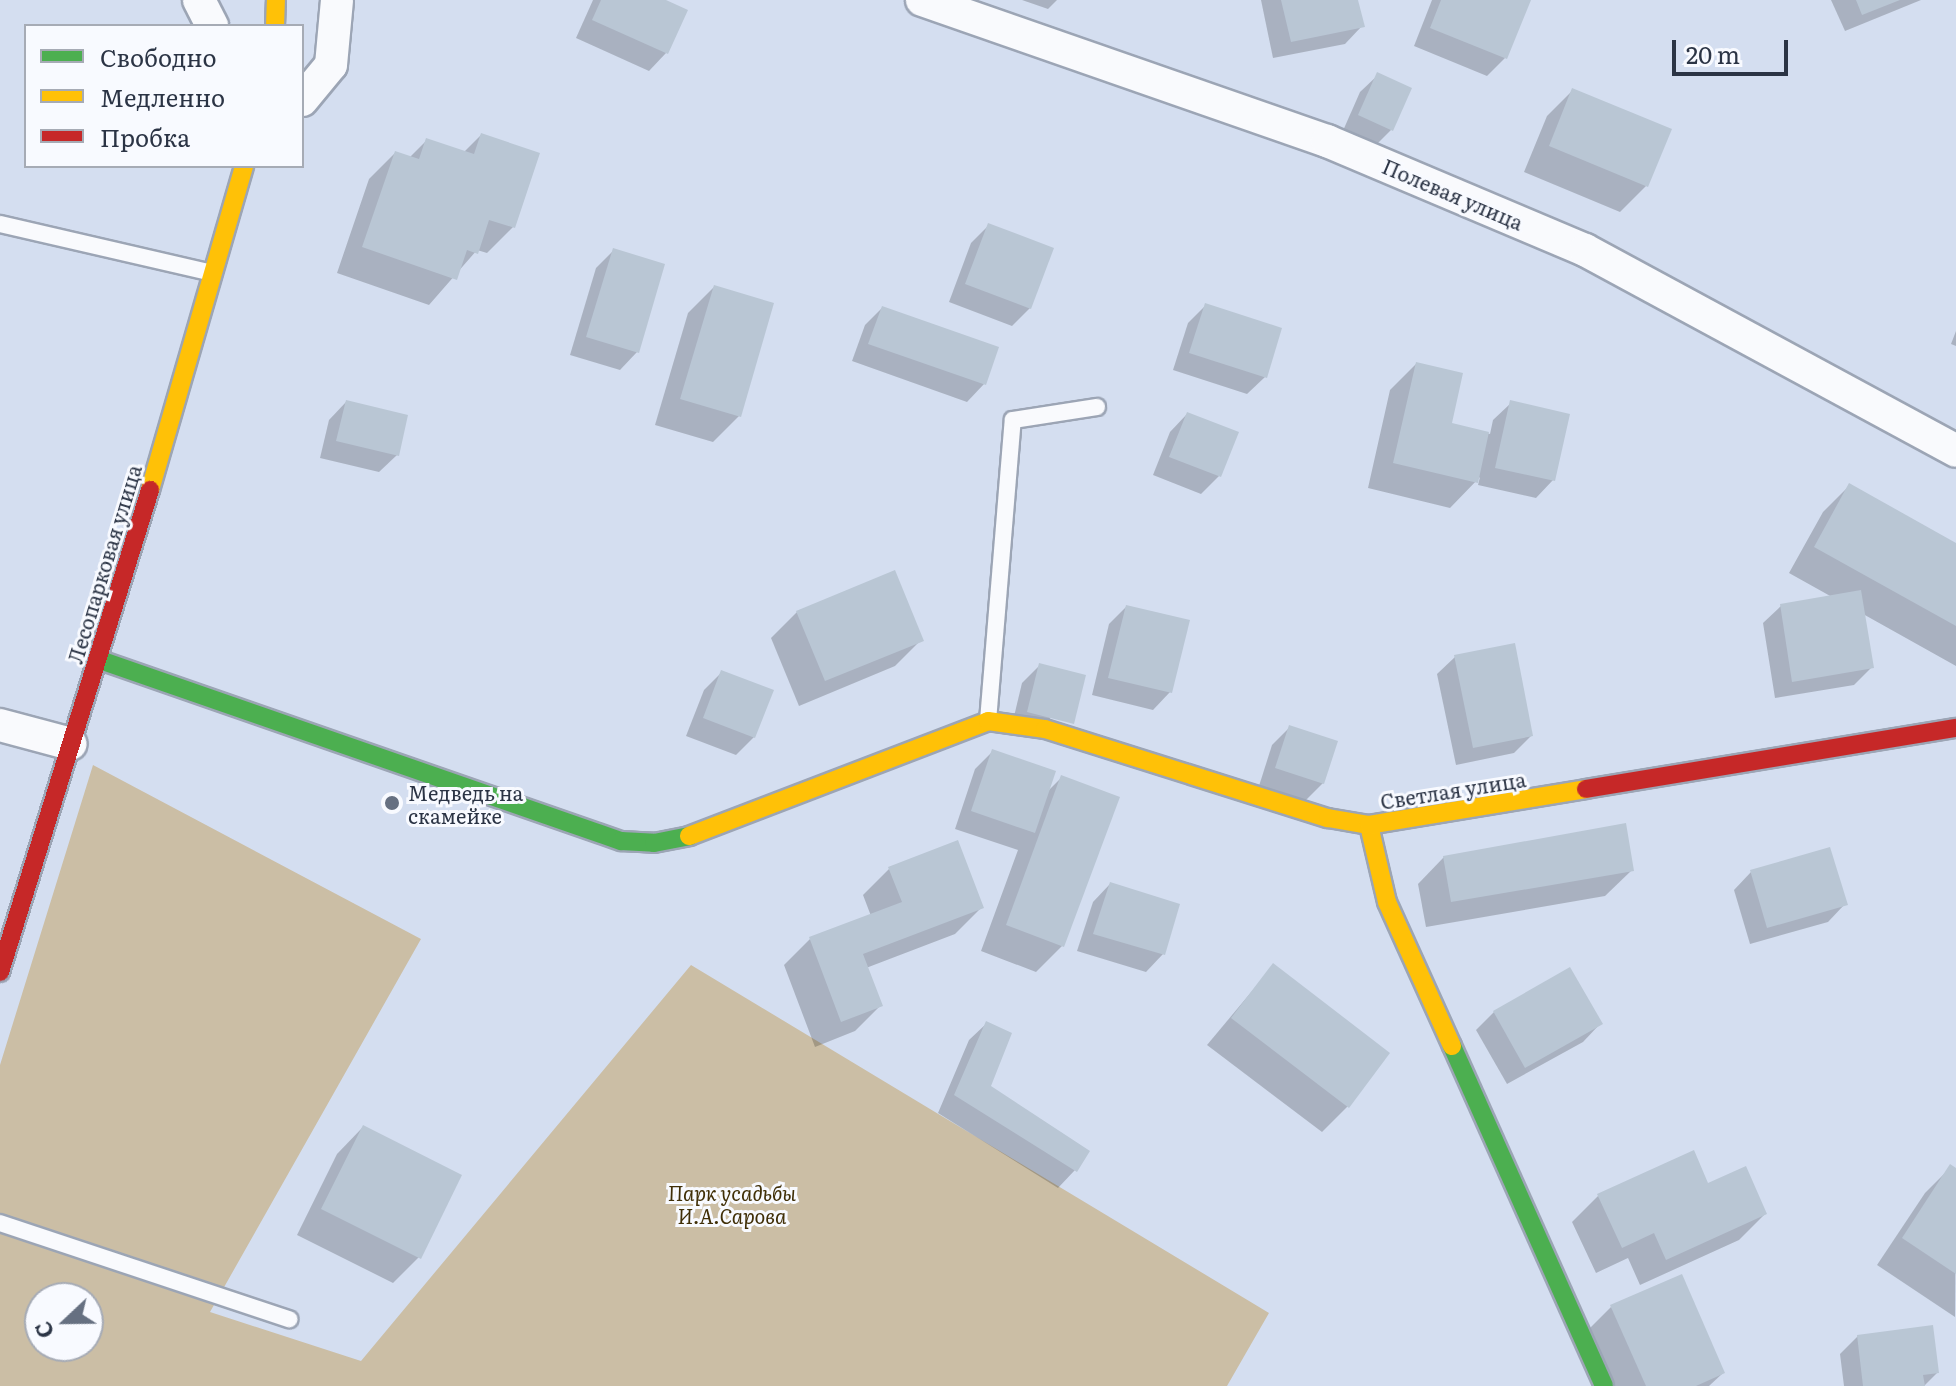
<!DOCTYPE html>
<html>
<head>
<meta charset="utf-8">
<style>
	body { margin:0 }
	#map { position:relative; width:1956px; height:1386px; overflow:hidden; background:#d4def0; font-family:Literata,serif }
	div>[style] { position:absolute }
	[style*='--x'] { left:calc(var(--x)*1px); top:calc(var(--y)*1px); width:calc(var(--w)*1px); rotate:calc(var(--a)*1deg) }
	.green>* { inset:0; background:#cbbea5 }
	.shadow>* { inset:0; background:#0003 }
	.building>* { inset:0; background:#b9c6d4 }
	.roads { filter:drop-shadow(2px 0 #9ca5b5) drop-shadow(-2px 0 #9ca5b5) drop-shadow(0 2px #9ca5b5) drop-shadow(0 -2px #9ca5b5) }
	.lane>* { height:16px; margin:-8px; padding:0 8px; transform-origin:8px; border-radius:8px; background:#f9fafd }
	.street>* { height:32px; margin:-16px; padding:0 16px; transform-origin:16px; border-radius:16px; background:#f9fafd }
	.fast>* { height:18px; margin:-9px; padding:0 9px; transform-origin:9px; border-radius:9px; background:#4caf50 }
	.slow>* { height:18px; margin:-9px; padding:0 9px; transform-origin:9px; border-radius:9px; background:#ffc107 }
	.jam>* { height:18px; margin:-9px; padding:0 9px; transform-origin:9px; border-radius:9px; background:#c62828 }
	.dots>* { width:22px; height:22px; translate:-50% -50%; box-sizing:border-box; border:4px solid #f8faff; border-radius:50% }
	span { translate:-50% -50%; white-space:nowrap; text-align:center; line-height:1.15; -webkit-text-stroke:6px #f8faff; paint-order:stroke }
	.street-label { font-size:20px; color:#2b3445 }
	.poi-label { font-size:20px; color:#2b3445 }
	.left { translate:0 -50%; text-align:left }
	.park-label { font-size:20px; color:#402f07; font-style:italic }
	.legend { position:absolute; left:24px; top:24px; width:280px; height:144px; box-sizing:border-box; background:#f8faff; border:2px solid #a6abb5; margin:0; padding:10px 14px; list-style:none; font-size:24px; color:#2b3445 }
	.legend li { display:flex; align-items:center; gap:16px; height:40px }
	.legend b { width:40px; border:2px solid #a6abb5 }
	.north { position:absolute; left:24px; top:1282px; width:80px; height:80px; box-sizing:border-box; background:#f8faff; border:2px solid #a6abb5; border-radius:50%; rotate:248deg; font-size:22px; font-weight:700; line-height:32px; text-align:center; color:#2b3445 }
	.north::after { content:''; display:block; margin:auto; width:28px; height:36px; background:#667081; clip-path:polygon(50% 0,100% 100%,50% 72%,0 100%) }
	.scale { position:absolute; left:1672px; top:40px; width:116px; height:36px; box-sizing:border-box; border:4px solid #2b3445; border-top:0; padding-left:10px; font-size:24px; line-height:28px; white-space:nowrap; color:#2b3445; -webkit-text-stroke:6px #f8faff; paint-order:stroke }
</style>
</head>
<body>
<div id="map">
	<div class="green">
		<div style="clip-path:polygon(evenodd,93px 765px,421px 939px,210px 1312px,361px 1361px,691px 965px,1269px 1313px,1227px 1386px,0 1386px,0 1065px,93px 765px,40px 1298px,88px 1298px,88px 1346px,40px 1346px,40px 1298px)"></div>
	</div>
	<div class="shadow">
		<div style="clip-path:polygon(593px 0,661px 0,666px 53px,649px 71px,576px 38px)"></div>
		<div style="clip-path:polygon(1022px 0,1057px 0,1048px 9px)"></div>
		<div style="clip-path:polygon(1261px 0,1356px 0,1362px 26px,1345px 44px,1273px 58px)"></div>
		<div style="clip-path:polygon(1432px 0,1528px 0,1505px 58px,1487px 76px,1414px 46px)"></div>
		<div style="clip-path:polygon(1831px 0,1921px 0,1845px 31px)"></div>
		<div style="clip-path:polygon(1378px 75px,1391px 130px,1374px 147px,1342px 133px,1360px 92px)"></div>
		<div style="clip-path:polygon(1573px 90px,1646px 186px,1620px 212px,1524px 172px,1547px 116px)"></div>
		<div style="clip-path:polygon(481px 135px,538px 154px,513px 227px,487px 253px,477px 250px,429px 305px,337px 273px,369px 179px,395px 153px,409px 158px,426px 141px,463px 153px)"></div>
		<div style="clip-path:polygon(988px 226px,1030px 308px,1012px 326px,949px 302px,971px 243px)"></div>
		<div style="clip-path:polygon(614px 250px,637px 352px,620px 370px,570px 355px,596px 268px)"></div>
		<div style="clip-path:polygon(714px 287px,739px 416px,713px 442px,655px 425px,688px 313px)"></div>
		<div style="clip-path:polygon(1205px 306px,1265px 377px,1247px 394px,1173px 370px,1188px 323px)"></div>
		<div style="clip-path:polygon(882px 308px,984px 384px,967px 402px,852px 361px,865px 325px)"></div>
		<div style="clip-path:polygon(1956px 331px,1956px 346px,1951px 344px)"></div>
		<div style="clip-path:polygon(1416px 364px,1449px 425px,1490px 434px,1493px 420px,1511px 403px,1553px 480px,1536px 498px,1478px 485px,1480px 477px,1450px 508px,1368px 488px,1390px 390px)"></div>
		<div style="clip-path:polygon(346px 402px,397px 455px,379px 472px,320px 458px,329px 420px)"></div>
		<div style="clip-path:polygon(1187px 414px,1236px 434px,1219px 476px,1201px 494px,1153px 475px,1170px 432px)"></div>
		<div style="clip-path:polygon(1849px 486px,1956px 545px,1956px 666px,1863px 614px,1872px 667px,1854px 685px,1775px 698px,1763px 623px,1781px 606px,1832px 597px,1789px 573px,1823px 512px)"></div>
		<div style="clip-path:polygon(1126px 607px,1170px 692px,1153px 710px,1092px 695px,1109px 624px)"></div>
		<div style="clip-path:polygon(797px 612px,921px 640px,895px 666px,799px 706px,771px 638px)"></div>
		<div style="clip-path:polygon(1455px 657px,1531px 736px,1514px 753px,1456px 765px,1437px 674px)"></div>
		<div style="clip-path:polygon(1040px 665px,1054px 741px,1011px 729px,1022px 683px)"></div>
		<div style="clip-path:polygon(721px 673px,754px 737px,736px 755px,686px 736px,704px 690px)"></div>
		<div style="clip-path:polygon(1290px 727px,1323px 783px,1305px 801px,1259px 786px,1272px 745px)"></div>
		<div style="clip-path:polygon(992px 752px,1046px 793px,1062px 777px,1062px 946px,1036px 972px,981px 951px,1018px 850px,955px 829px,975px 769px)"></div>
		<div style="clip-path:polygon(1444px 857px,1632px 870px,1605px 896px,1426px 927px,1418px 884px)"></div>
		<div style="clip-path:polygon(889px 869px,981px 908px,955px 934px,866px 968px,881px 1005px,855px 1031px,815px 1047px,784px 965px,810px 939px,871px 916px,863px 895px)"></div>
		<div style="clip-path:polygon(1751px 872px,1845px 904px,1828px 922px,1750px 944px,1734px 890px)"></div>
		<div style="clip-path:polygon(1110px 884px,1163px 954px,1146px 972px,1077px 951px,1093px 902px)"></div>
		<div style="clip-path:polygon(1273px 966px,1348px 1106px,1322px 1132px,1207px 1045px)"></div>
		<div style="clip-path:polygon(1569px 970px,1600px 1024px,1583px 1042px,1507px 1084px,1476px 1030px,1494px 1012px)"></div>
		<div style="clip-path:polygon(987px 1023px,989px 1087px,1075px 1170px,1058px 1188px,938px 1113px,969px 1040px)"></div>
		<div style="clip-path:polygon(363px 1127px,419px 1257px,393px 1283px,297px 1235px,337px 1154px)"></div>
		<div style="clip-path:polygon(1951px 1167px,1956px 1170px,1955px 1317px,1877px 1265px,1925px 1193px)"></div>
		<div style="clip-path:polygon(1707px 1186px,1765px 1214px,1739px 1240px,1640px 1285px,1628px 1258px,1596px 1273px,1572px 1222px,1598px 1196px)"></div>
		<div style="clip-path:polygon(1611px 1307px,1723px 1373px,1709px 1386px,1608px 1386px,1585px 1333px)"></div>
		<div style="clip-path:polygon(1858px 1336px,1937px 1373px,1924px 1386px,1844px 1386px,1840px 1354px)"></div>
	</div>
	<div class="building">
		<div style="clip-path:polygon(601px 0,666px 0,688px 10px,668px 54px,592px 20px)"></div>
		<div style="clip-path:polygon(1281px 0,1358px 0,1365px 27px,1291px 42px)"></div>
		<div style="clip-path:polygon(1441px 0,1531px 0,1507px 59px,1430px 28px)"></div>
		<div style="clip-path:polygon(1856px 0,1900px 0,1862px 15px)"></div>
		<div style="clip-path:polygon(1377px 72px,1412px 88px,1393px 131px,1358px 115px)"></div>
		<div style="clip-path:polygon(1572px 88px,1672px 129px,1648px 187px,1549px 146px)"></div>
		<div style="clip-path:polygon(481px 133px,540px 153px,515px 228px,489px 220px,478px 254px,467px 250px,457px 280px,362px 247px,395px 151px,419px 159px,426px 138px,474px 154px)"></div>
		<div style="clip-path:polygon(988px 223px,1054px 248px,1031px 309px,965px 284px)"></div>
		<div style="clip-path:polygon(613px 248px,665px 264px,639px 353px,586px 337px)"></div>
		<div style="clip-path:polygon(714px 285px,774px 303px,741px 417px,680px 399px)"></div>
		<div style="clip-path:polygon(1205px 303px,1282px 328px,1267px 378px,1189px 353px)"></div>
		<div style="clip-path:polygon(882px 306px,999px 347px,986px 385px,868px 344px)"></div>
		<div style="clip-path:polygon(1416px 362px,1463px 373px,1452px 423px,1489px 432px,1478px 483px,1393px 463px)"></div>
		<div style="clip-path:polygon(346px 400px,408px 415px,399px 456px,336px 441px)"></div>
		<div style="clip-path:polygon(1510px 400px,1570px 414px,1555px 481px,1495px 468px)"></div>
		<div style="clip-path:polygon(1187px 412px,1239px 432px,1221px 477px,1169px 457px)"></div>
		<div style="clip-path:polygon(1849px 483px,1956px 543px,1956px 626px,1814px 547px)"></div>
		<div style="clip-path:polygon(895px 570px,924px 641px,825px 681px,796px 611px)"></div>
		<div style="clip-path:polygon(1861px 590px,1874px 668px,1792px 682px,1780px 604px)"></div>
		<div style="clip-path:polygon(1126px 605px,1190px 620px,1172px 693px,1108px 678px)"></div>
		<div style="clip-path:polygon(1515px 643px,1533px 736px,1473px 748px,1454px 655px)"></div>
		<div style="clip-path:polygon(1039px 663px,1086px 675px,1074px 724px,1027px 712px)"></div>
		<div style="clip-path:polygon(721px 670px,774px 690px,755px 738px,703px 718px)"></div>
		<div style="clip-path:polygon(1289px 725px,1338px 741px,1324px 784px,1275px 768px)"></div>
		<div style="clip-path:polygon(992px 749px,1056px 771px,1035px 833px,971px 811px)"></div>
		<div style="clip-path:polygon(1061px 775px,1120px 797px,1064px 947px,1006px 925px)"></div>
		<div style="clip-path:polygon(1626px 823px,1634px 871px,1451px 902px,1443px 856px)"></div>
		<div style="clip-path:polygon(958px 840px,984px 908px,863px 954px,883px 1006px,841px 1022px,809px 937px,902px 902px,888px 867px)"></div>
		<div style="clip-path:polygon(1830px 847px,1848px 905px,1767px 928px,1750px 870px)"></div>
		<div style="clip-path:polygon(1110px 882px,1180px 904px,1165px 955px,1093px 934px)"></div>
		<div style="clip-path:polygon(1273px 963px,1390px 1053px,1349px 1108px,1231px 1018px)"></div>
		<div style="clip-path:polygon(1570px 967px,1603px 1024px,1525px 1068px,1493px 1011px)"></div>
		<div style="clip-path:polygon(986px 1021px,1012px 1033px,991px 1086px,1090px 1151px,1077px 1172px,954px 1095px)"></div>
		<div style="clip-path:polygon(363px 1125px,462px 1175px,421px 1259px,321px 1209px)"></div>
		<div style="clip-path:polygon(1694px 1150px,1708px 1183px,1746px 1166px,1767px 1214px,1666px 1260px,1654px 1233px,1622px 1248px,1597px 1194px)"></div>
		<div style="clip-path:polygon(1950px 1164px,1956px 1168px,1956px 1274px,1902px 1238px)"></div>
		<div style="clip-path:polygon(1682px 1274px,1725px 1373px,1696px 1386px,1646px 1386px,1610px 1305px)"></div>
		<div style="clip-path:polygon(1933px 1325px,1939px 1373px,1923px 1375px,1925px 1386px,1863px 1386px,1857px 1335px)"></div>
	</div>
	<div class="roads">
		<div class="lane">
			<div style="--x:0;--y:224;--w:219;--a:13"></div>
			<div style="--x:988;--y:721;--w:302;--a:-85.3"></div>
			<div style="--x:1013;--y:420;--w:85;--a:-8.8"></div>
			<div style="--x:0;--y:1223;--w:305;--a:18.4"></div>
		</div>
		<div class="street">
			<div style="--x:199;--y:0;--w:29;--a:63"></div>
			<div style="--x:922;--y:0;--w:429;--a:19.2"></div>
			<div style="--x:1327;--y:141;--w:280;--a:22.9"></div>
			<div style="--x:1585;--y:250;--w:422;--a:28.4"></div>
			<div style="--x:302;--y:100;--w:45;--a:-50.4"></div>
			<div style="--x:331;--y:65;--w:65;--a:-84.7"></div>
			<div style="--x:0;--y:725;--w:73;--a:15"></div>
		</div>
		<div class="fast">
			<div style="--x:100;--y:660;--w:552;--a:19.16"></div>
			<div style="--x:621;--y:841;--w:33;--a:3"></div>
			<div style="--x:654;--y:843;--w:36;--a:-11"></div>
			<div style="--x:1452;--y:1046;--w:372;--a:65.9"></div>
		</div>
		<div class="slow">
			<div style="--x:275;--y:26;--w:26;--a:-88"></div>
			<div style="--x:150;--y:490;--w:337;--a:-73.8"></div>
			<div style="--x:689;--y:836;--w:320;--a:-21"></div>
			<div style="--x:988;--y:721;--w:58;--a:8"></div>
			<div style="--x:1045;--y:729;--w:297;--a:17.5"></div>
			<div style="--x:1328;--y:818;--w:42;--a:9.7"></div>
			<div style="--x:1452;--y:1046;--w:158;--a:-114.3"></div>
			<div style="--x:1387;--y:902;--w:79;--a:-103.2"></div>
			<div style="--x:1369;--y:825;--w:220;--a:-9.4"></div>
		</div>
		<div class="jam">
			<div style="--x:1586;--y:789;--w:375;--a:-9.4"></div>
			<div style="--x:0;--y:972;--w:505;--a:-72.71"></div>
		</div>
	</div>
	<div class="dots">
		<div style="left:392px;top:803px;background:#667081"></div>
	</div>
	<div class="street-label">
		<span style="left:1453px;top:194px;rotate:23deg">Полевая улица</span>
		<span style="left:104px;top:564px;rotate:-73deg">Лесопарковая улица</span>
		<span style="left:1453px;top:790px;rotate:-9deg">Светлая улица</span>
	</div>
	<div class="poi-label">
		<span class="left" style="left:408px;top:804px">Медведь на<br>скамейке</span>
	</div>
	<div class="park-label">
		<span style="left:732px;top:1204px">Парк усадьбы<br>И.А.Сарова</span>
	</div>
	<ul class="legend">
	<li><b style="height:10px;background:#4caf50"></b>Свободно</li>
	<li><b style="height:10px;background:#ffc107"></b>Медленно</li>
	<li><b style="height:10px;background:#c62828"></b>Пробка</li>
	</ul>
	<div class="north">С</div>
	<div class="scale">20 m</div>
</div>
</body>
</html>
